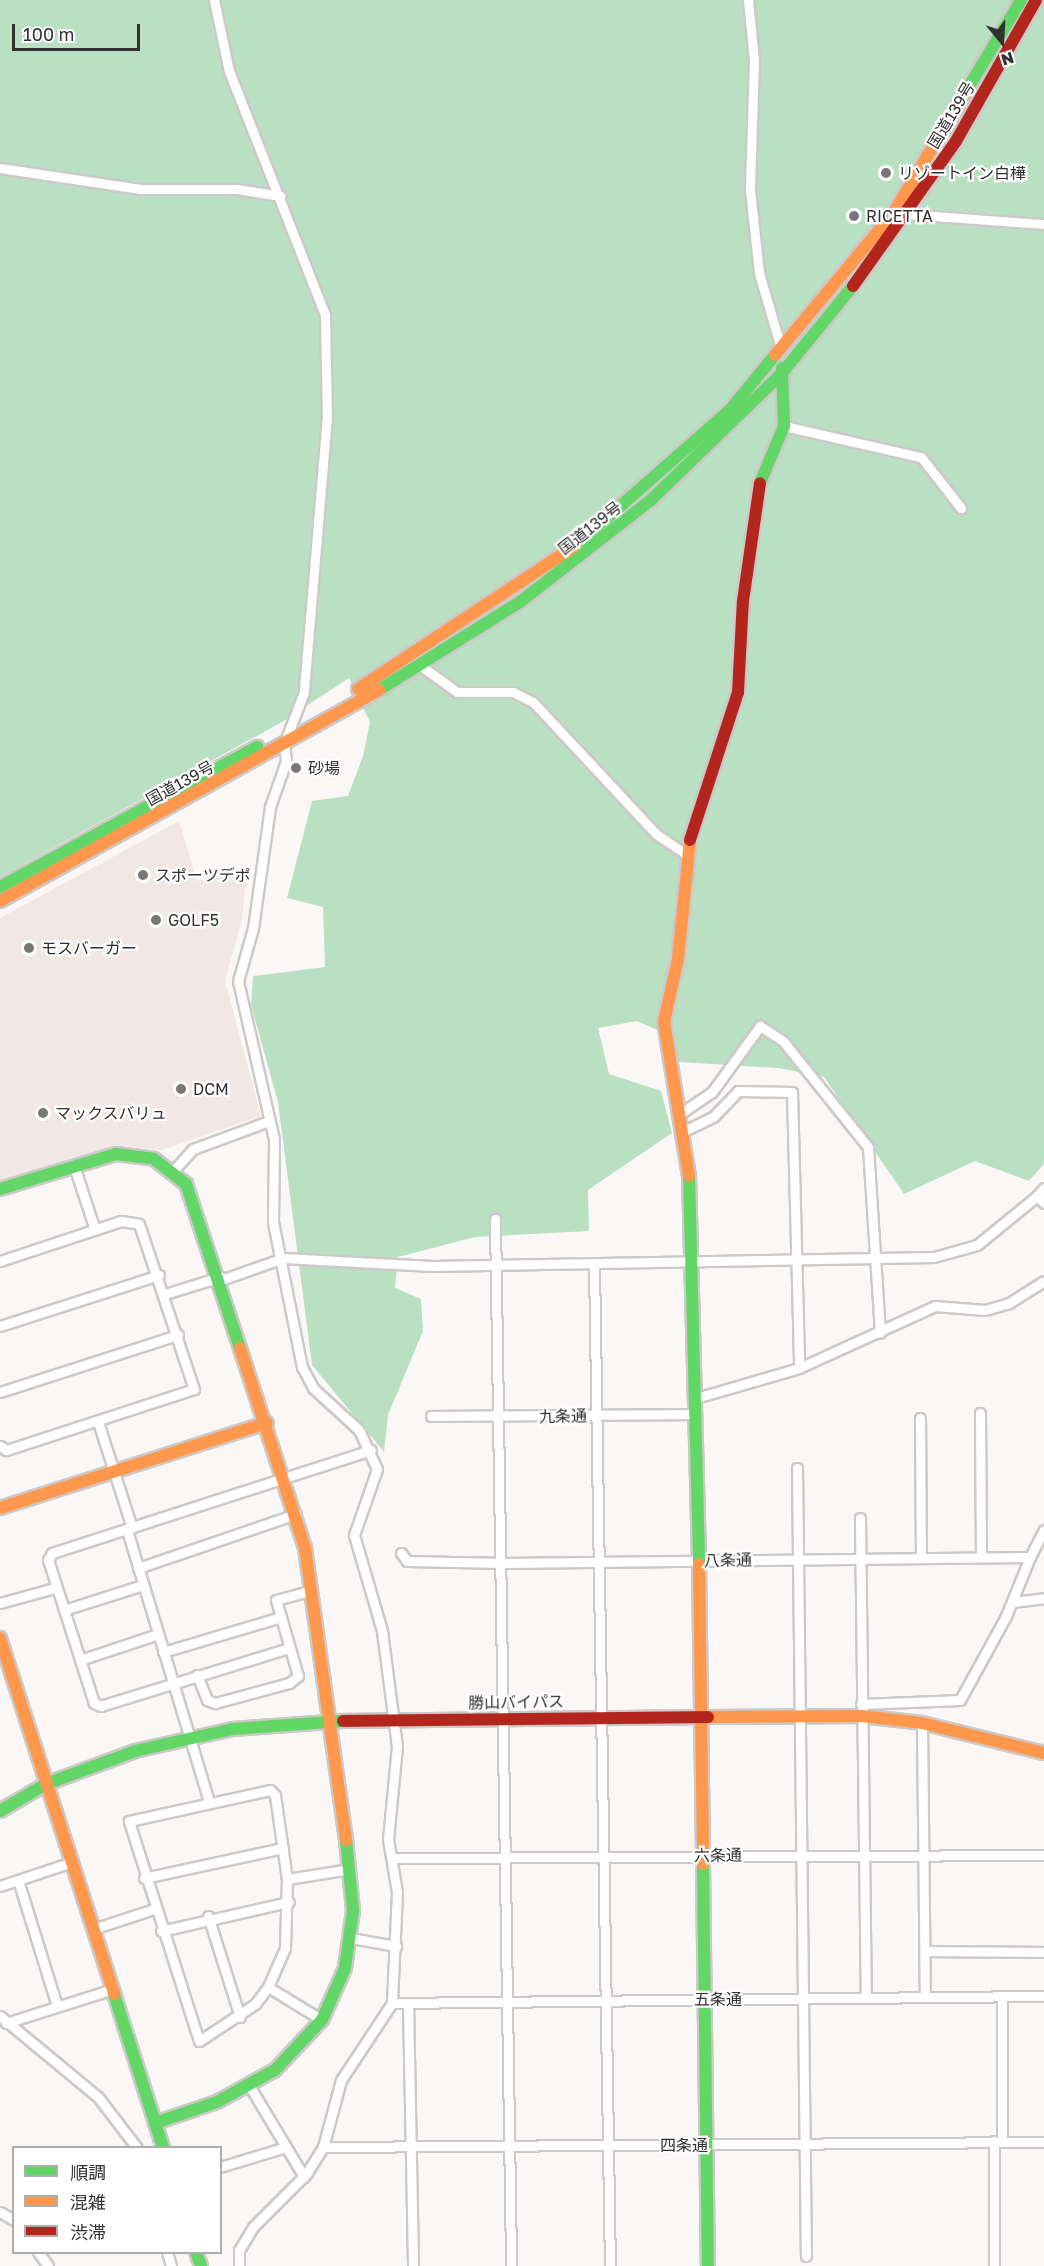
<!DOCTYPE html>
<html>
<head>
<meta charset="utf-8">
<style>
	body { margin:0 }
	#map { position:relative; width:1044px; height:2266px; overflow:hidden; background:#faf7f6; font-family:"Golos Text","Noto Sans JP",sans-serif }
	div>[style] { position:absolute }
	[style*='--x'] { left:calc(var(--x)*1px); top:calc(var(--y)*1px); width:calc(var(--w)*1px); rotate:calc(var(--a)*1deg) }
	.built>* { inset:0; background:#f1e8e5 }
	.forest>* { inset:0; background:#bae0c4 }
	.roads { filter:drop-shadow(2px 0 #ccc9c8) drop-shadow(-2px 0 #ccc9c8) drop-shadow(0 2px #ccc9c8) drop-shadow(0 -2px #ccc9c8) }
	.street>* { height:9px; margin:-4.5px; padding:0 4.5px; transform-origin:4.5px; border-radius:4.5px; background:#fefefe }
	.fast>* { height:12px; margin:-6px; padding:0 6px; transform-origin:6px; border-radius:6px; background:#63d668 }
	.slow>* { height:12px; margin:-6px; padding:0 6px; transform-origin:6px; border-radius:6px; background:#ff974d }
	.jam>* { height:12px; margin:-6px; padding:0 6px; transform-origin:6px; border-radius:6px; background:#b3261e }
	.dots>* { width:16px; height:16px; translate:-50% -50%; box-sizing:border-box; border:3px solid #fff; border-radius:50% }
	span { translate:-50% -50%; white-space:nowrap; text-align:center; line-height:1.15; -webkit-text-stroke:4.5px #fff; paint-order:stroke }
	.street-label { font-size:16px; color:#333130 }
	.poi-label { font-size:16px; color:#333130 }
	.left { translate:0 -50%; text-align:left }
	.legend { position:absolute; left:12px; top:2146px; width:210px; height:108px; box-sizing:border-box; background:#fff; border:2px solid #adadac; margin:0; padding:8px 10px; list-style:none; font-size:18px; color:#333130 }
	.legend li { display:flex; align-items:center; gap:12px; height:30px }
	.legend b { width:30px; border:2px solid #adadac }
	.north { position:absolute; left:972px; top:12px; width:60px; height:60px; -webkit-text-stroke:4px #fff; paint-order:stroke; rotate:162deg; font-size:16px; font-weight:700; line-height:24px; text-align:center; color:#333130 }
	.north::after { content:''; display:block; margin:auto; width:21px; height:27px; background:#333130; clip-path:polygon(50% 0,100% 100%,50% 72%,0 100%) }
	.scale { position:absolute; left:12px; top:24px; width:128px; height:27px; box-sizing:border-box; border:3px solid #333130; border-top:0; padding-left:8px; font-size:18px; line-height:21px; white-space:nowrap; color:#333130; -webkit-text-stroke:4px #fff; paint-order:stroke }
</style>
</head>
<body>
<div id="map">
	<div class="built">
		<div style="clip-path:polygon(179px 821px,197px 881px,247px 868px,242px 919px,225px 981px,261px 1116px,162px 1150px,123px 1146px,0 1182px,0 918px)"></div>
	</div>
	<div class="forest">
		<div style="clip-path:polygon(0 0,1044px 0,1044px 1164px,1029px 1181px,975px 1161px,904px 1194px,824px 1077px,778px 1068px,679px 1062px,671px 1036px,637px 1021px,598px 1028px,609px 1074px,661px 1091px,672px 1133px,588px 1190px,589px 1231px,475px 1237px,398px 1257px,395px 1288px,421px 1299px,423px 1331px,388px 1415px,384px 1452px,312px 1365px,278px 1102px,251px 1005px,253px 976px,325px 967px,323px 907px,287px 898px,312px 801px,348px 796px,363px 756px,370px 722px,349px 678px,282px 722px,0 877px)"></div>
	</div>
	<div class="roads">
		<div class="street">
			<div style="--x:214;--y:0;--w:73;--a:78.1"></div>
			<div style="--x:229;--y:71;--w:262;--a:68.5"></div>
			<div style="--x:325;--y:315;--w:101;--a:88.9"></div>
			<div style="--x:327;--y:416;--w:277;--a:94.8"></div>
			<div style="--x:304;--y:692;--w:56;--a:111"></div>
			<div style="--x:284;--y:744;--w:17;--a:83"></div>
			<div style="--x:286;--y:761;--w:49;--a:109.2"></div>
			<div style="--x:270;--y:807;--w:122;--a:98"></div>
			<div style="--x:253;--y:928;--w:55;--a:105.8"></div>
			<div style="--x:238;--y:981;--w:163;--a:77.2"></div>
			<div style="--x:274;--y:1140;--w:82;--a:90.7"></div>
			<div style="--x:273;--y:1222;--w:148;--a:78.7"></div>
			<div style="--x:302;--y:1367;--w:24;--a:62"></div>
			<div style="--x:313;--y:1388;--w:62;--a:42.4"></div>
			<div style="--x:359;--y:1430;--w:43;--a:65.2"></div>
			<div style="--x:377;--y:1469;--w:70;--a:109.2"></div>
			<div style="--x:354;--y:1535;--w:100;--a:73.7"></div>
			<div style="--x:382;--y:1631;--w:116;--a:82.6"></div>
			<div style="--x:397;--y:1746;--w:93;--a:95.5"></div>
			<div style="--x:388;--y:1839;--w:54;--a:80.4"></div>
			<div style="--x:397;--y:1892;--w:111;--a:92.6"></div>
			<div style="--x:392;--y:2003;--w:92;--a:123.5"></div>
			<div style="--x:341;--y:2080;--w:69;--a:105"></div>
			<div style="--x:323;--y:2147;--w:31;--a:122"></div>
			<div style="--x:307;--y:2173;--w:76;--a:135"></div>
			<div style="--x:253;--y:2227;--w:27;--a:121"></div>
			<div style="--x:239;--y:2250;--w:16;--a:90"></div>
			<div style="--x:748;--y:0;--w:60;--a:84.3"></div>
			<div style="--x:754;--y:60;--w:130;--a:91.8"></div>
			<div style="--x:750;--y:190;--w:83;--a:83.8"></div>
			<div style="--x:759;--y:273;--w:78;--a:73.7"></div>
			<div style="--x:0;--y:168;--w:142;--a:8.5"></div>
			<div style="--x:140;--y:189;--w:97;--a:0"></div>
			<div style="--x:237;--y:189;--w:44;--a:9.2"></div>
			<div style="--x:907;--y:214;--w:137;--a:4.2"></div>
			<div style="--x:784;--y:426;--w:140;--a:12.8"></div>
			<div style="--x:921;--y:457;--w:65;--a:51.9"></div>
			<div style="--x:421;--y:666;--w:44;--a:35.8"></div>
			<div style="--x:457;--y:692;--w:56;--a:0"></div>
			<div style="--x:513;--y:692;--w:22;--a:27"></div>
			<div style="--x:533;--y:702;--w:180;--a:47"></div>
			<div style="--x:656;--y:834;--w:36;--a:34"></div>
			<div style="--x:678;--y:1115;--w:41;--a:-34.1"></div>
			<div style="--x:712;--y:1092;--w:82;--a:-54"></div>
			<div style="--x:760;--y:1026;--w:27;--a:33"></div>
			<div style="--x:783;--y:1041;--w:136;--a:51.3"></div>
			<div style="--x:868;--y:1147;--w:186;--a:86.3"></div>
			<div style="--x:682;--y:1132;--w:34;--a:-26"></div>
			<div style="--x:713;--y:1117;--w:36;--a:-46"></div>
			<div style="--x:738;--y:1091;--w:54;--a:1.1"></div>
			<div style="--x:792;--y:1092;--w:276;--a:88.5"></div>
			<div style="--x:74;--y:1166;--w:67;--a:71.8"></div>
			<div style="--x:173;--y:1171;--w:30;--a:-48"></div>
			<div style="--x:193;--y:1149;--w:81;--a:-20.2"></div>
			<div style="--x:1044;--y:1188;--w:11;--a:131"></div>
			<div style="--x:1037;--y:1196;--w:10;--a:45"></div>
			<div style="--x:495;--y:1219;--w:1047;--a:89.12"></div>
			<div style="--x:0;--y:1261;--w:127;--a:-18.3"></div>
			<div style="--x:121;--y:1221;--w:18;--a:9"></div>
			<div style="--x:139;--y:1224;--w:174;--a:71.6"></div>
			<div style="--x:194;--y:1389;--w:198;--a:162"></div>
			<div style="--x:6;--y:1450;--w:7;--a:-146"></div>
			<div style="--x:594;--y:1263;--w:1003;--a:89.09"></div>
			<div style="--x:221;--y:1280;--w:66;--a:-19.5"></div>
			<div style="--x:283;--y:1258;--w:149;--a:3.1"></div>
			<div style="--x:432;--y:1266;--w:502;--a:-1.03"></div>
			<div style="--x:934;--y:1257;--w:45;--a:-15.6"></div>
			<div style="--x:977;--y:1245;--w:77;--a:-39.2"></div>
			<div style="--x:165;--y:1294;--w:58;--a:-17.2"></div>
			<div style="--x:0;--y:1326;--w:167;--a:-17.8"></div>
			<div style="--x:0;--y:1392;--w:187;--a:-17.8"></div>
			<div style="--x:696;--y:1398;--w:107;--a:-16.2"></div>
			<div style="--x:799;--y:1368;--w:149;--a:-24.5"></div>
			<div style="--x:935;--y:1306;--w:50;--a:4.6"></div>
			<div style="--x:985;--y:1310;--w:25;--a:-16"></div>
			<div style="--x:1009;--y:1303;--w:41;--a:-32.2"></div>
			<div style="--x:980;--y:1413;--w:143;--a:89.6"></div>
			<div style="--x:431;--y:1416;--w:265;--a:-0.4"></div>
			<div style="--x:920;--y:1418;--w:139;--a:89.6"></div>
			<div style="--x:98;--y:1422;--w:111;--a:72.2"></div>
			<div style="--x:797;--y:1468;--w:788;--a:89.35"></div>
			<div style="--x:860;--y:1518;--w:478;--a:89.3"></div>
			<div style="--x:127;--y:1530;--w:283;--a:73.2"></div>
			<div style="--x:401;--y:1553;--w:10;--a:53"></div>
			<div style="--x:407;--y:1561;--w:96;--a:1.2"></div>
			<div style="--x:503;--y:1563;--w:527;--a:-0.65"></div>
			<div style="--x:1030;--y:1557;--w:30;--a:-63"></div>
			<div style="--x:138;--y:1568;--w:167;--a:-18.9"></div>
			<div style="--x:1013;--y:1602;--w:31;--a:-7"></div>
			<div style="--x:0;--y:1603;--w:57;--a:-15.3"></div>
			<div style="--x:64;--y:1610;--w:83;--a:-17.6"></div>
			<div style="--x:289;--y:1648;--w:197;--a:162.9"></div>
			<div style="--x:101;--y:1706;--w:8;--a:-157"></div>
			<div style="--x:94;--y:1703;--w:150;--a:-107.8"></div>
			<div style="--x:48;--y:1560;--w:8;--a:-60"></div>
			<div style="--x:52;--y:1553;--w:335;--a:-17.9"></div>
			<div style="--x:163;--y:1652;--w:120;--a:-16.5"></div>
			<div style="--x:80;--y:1660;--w:82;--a:-18.4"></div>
			<div style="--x:197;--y:1675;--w:27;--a:68"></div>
			<div style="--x:207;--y:1700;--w:9;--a:21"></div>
			<div style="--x:215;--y:1703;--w:77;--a:-15.1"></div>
			<div style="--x:289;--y:1683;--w:11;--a:-38"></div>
			<div style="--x:298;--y:1676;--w:79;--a:-106.1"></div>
			<div style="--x:276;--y:1600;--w:35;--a:-15"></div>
			<div style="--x:861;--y:1704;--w:99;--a:-2.3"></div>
			<div style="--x:960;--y:1700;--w:96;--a:-61.3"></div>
			<div style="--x:1006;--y:1616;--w:64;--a:-67.9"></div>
			<div style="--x:922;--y:1723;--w:273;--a:89.4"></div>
			<div style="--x:270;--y:1790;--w:7;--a:45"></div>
			<div style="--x:275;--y:1795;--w:85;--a:81.9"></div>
			<div style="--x:287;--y:1879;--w:69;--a:91.7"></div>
			<div style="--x:285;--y:1948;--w:43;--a:113.6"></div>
			<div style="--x:268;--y:1987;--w:21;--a:127"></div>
			<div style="--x:255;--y:2004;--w:67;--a:146.5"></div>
			<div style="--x:199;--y:2041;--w:231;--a:-107.7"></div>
			<div style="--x:129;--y:1821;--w:144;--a:-12.4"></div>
			<div style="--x:392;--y:1858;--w:652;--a:-0.26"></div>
			<div style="--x:144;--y:1878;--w:142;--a:-12.2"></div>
			<div style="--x:287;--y:1879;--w:64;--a:-9"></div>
			<div style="--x:18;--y:1880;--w:132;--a:72.8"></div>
			<div style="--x:0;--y:1886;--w:76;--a:-18.4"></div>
			<div style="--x:208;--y:1916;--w:106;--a:72.4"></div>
			<div style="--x:93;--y:1929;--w:64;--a:-18.2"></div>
			<div style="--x:161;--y:1931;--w:131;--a:-12.8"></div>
			<div style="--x:351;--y:1938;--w:46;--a:10.1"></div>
			<div style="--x:925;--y:1951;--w:119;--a:0.5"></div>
			<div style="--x:268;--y:1987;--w:63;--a:31.4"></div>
			<div style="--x:392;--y:2003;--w:652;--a:-0.62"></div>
			<div style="--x:408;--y:2003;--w:263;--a:88.9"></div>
			<div style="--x:0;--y:2016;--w:127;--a:39.6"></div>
			<div style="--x:98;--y:2097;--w:64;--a:52.6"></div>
			<div style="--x:6;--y:2023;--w:112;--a:-17.6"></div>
			<div style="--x:250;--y:2087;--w:105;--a:59"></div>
			<div style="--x:994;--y:2141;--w:125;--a:90"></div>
			<div style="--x:1002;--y:2141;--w:145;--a:-90"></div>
			<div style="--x:323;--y:2147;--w:721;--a:-0.4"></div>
			<div style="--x:220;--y:2167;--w:69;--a:-16.9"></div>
			<div style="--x:0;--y:2212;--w:16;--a:30"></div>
			<div style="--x:38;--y:2252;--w:17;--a:54"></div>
			<div style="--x:167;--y:2252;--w:15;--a:74"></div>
		</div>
		<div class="fast">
			<div style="--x:965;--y:93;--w:109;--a:-58.9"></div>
			<div style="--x:760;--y:483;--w:62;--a:-67.2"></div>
			<div style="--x:784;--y:426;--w:58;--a:-92"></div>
			<div style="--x:575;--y:546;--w:206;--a:-41.3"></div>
			<div style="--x:730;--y:410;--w:71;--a:-50.7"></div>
			<div style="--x:379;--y:690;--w:166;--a:-32"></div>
			<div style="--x:520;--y:602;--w:166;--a:-37.9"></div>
			<div style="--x:651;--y:500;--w:182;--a:-44.1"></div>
			<div style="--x:782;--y:373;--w:112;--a:-50.8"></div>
			<div style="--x:0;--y:887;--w:293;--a:-28.6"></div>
			<div style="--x:689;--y:1176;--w:388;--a:88.5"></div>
			<div style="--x:0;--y:1189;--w:121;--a:-16.8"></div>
			<div style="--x:116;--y:1154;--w:38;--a:7"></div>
			<div style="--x:154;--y:1159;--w:41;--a:38"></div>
			<div style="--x:186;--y:1184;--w:173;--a:71.8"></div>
			<div style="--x:0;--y:1811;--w:53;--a:-30.4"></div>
			<div style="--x:46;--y:1784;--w:95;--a:-20.3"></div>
			<div style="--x:135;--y:1751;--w:100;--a:-12.7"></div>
			<div style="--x:233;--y:1729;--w:110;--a:-4.2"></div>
			<div style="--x:703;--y:1864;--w:402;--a:89.3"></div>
			<div style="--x:114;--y:1994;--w:162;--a:72.3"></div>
			<div style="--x:155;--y:2123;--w:65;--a:-18.7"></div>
			<div style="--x:217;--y:2102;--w:66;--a:-28.9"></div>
			<div style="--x:275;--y:2070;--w:69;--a:-46.8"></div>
			<div style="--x:322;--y:2020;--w:57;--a:-66.1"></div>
			<div style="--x:345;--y:1968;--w:59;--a:-82.1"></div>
			<div style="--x:353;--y:1910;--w:70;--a:-95.7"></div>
			<div style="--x:196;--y:2252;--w:15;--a:70"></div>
		</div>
		<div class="slow">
			<div style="--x:775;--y:355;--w:186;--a:-50.2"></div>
			<div style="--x:894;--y:212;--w:139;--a:-59.2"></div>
			<div style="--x:358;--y:689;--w:260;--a:-33.4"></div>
			<div style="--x:0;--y:901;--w:434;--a:-29.1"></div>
			<div style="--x:689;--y:1176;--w:156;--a:-99.2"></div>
			<div style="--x:664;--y:1022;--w:65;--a:-77.5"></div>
			<div style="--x:678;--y:959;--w:120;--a:-84.2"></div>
			<div style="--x:240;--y:1348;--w:210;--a:72"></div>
			<div style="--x:305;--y:1548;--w:295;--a:82"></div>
			<div style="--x:0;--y:1508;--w:280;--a:-17.7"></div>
			<div style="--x:699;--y:1564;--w:300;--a:89.2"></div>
			<div style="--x:0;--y:1638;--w:374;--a:72.2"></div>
			<div style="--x:708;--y:1717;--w:153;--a:-0.4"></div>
			<div style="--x:861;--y:1716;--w:61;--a:6.5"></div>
			<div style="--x:922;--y:1723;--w:126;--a:13.8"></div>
		</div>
		<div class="jam">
			<div style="--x:853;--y:286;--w:178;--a:-54.6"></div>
			<div style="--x:956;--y:141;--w:162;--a:-60.4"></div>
			<div style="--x:690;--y:840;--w:156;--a:-72"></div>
			<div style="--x:738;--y:692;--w:91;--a:-86.9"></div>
			<div style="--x:743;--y:601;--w:119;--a:-81.8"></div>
			<div style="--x:343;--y:1721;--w:365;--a:-0.6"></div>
		</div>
	</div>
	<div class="dots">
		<div style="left:886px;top:173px;background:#797675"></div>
		<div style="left:854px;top:216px;background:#797675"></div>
		<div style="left:296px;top:768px;background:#797675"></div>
		<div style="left:143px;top:875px;background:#797675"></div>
		<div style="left:156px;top:920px;background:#797675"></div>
		<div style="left:29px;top:948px;background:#797675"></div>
		<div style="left:181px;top:1089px;background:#797675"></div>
		<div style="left:43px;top:1113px;background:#797675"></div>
	</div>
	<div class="street-label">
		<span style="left:951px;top:115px;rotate:-59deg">国道139号</span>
		<span style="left:590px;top:528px;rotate:-38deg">国道139号</span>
		<span style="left:180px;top:783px;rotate:-29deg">国道139号</span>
		<span style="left:563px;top:1416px;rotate:-1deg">九条通</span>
		<span style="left:728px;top:1560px;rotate:-1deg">八条通</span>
		<span style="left:516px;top:1702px;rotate:-1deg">勝山バイパス</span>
		<span style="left:718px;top:1855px;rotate:-1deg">六条通</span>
		<span style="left:718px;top:1999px">五条通</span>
		<span style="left:684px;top:2145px">四条通</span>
	</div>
	<div class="poi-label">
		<span class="left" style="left:898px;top:173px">リゾートイン白樺</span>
		<span class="left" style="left:866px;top:216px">RICETTA</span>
		<span class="left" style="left:308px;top:768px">砂場</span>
		<span class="left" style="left:155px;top:875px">スポーツデポ</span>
		<span class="left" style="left:168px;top:920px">GOLF5</span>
		<span class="left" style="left:41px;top:948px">モスバーガー</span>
		<span class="left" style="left:193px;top:1089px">DCM</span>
		<span class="left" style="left:55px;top:1113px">マックスバリュ</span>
	</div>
	<ul class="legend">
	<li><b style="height:8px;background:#63d668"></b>順調</li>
	<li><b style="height:8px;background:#ff974d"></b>混雑</li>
	<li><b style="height:8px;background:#b3261e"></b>渋滞</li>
	</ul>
	<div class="north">N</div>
	<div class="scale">100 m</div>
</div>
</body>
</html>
